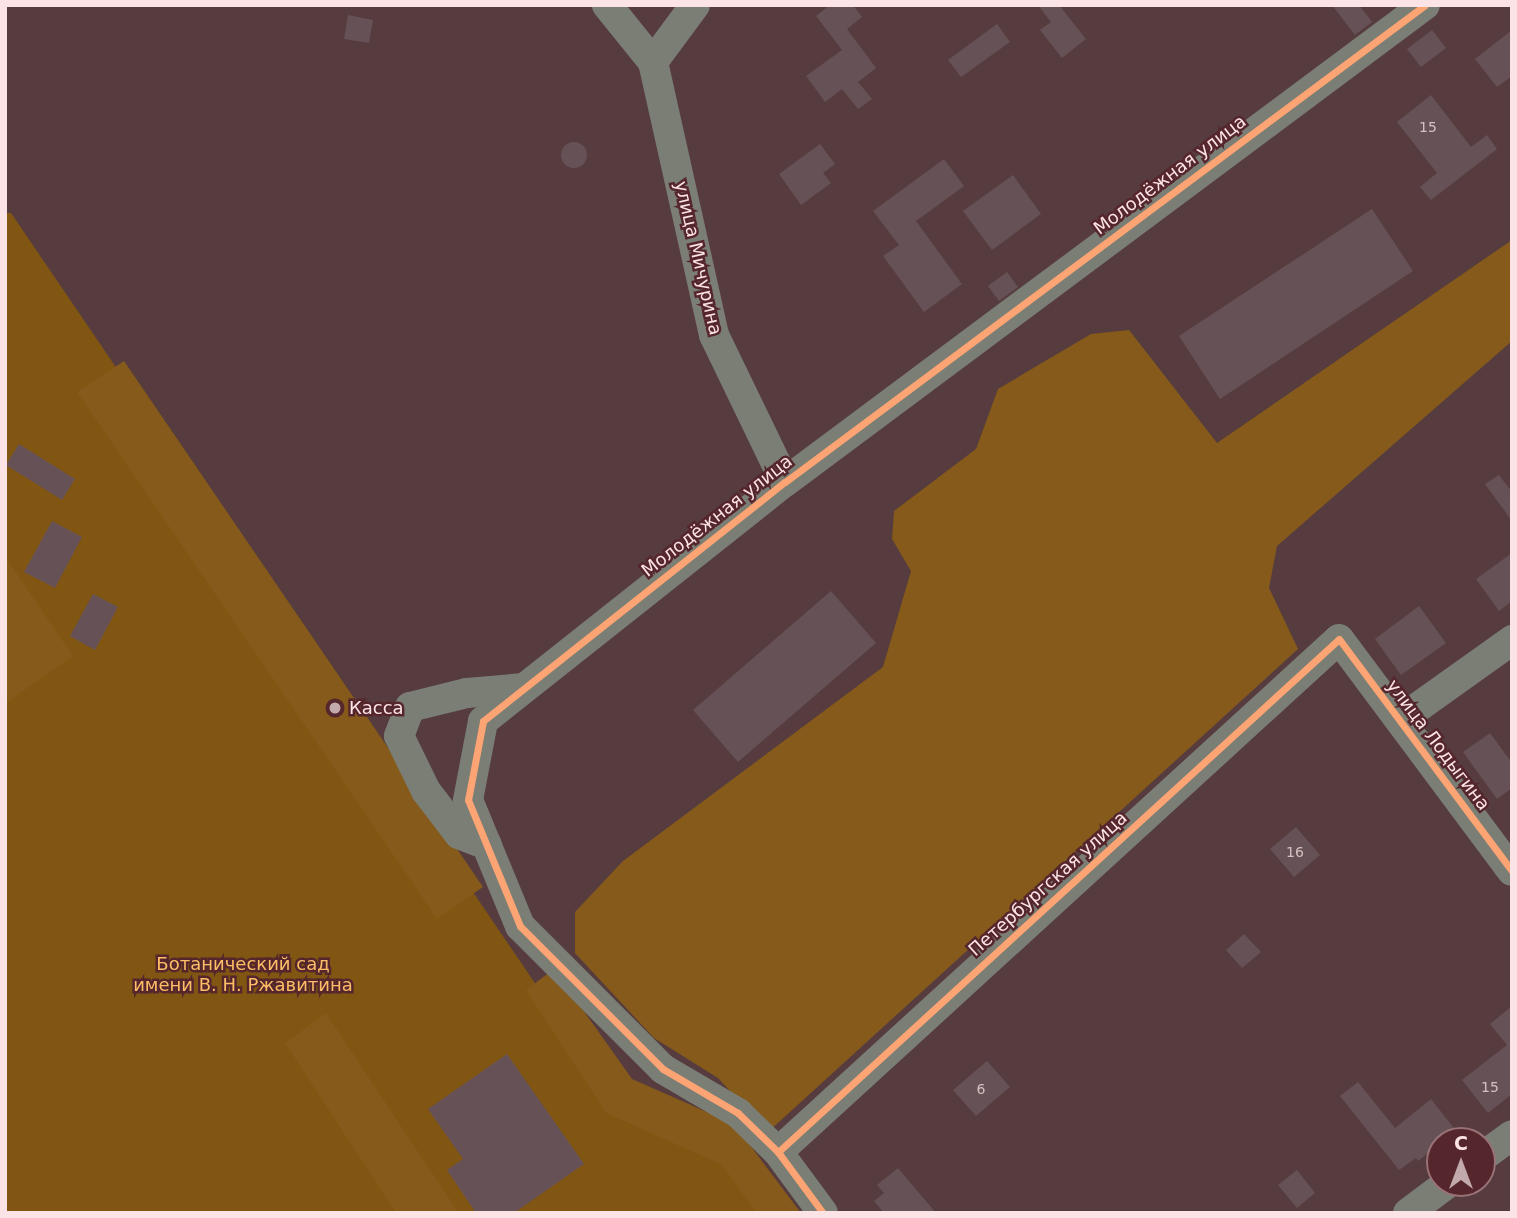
<!DOCTYPE html>
<html>
<head>
<meta charset="utf-8">
<style>
	body { margin:0 }
	#map { position:relative; width:1517px; height:1218px; overflow:hidden; background:#563c3e; font-family:"DejaVu Sans",sans-serif }
	div>[style] { position:absolute }
	[style*='--x'] { left:calc(var(--x)*1px); top:calc(var(--y)*1px); width:calc(var(--w)*1px); rotate:calc(var(--a)*1deg) }
	.green>* { inset:0; background:#815612 }
	.forest>* { inset:0; background:#855a1a }
	.building>* { inset:0; background:#665256 }
	.round { border-radius:50% }
	.minor>* { height:30px; margin:-15px; padding:0 15px; transform-origin:15px; border-radius:15px; background:#7b7e74 }
	.cycleway>* { height:7px; margin:-3.5px; padding:0 3.5px; transform-origin:3.5px; border-radius:3.5px; background:#fda474 }
	.dots>* { width:19px; height:19px; translate:-50% -50%; box-sizing:border-box; border:4px solid #55262c; border-radius:50% }
	span { translate:-50% -50%; white-space:nowrap; text-align:center; line-height:1.15; -webkit-text-stroke:5px #55262c; paint-order:stroke }
	.number-label { font-size:14px; color:#d6bfc1 }
	.number-label span { -webkit-text-stroke-width:0 }
	.street-label { font-size:18px; color:#fce3e5 }
	.poi-label { font-size:18px; color:#fce3e5 }
	.left { translate:0 -50%; text-align:left }
	.park-label { font-size:18px; color:#fdbe67 }
	.frame { position:absolute; inset:0; border:7px solid #fce3e5; pointer-events:none }
	.north { position:absolute; left:1426px; top:1127px; width:70px; height:70px; box-sizing:border-box; background:#55262c; border:2px solid #987276; border-radius:50%; rotate:0deg; font-size:19px; font-weight:700; line-height:28px; text-align:center; color:#fce3e5 }
	.north::after { content:''; display:block; margin:auto; width:24px; height:32px; background:#c2a9ab; clip-path:polygon(50% 0,100% 100%,50% 72%,0 100%) }
</style>
</head>
<body>
<div id="map">
	<div class="green">
		<div style="clip-path:polygon(5px 213px,11px 213px,594px 1070px,758px 1184px,780px 1213px,5px 1213px)"></div>
	</div>
	<div class="forest">
		<div style="clip-path:polygon(1512px 240px,1512px 341px,1277px 546px,1269px 588px,1298px 649px,768px 1132px,718px 1078px,654px 1038px,575px 953px,575px 912px,623px 861px,883px 667px,911px 571px,892px 539px,894px 511px,976px 449px,998px 389px,1091px 334px,1129px 330px,1217px 443px)"></div>
		<div style="clip-path:polygon(124px 361px,483px 887px,437px 919px,77px 392px)"></div>
		<div style="clip-path:polygon(5px 556px,73px 656px,5px 704px)"></div>
		<div style="clip-path:polygon(554px 969px,632px 1079px,734px 1124px,801px 1213px,756px 1213px,722px 1165px,606px 1113px,526px 990px)"></div>
		<div style="clip-path:polygon(326px 1013px,459px 1213px,396px 1213px,285px 1043px)"></div>
	</div>
	<div class="building">
		<div style="clip-path:polygon(830px 5px,853px 5px,862px 17px,847px 29px,876px 68px,858px 82px,872px 99px,858px 109px,842px 89px,825px 102px,806px 76px,842px 50px,816px 16px)"></div>
		<div style="clip-path:polygon(1038px 5px,1059px 5px,1086px 39px,1062px 58px,1040px 30px,1051px 22px)"></div>
		<div style="clip-path:polygon(1332px 5px,1359px 5px,1372px 22px,1355px 35px)"></div>
		<div style="clip-path:polygon(348px 15px,373px 20px,369px 43px,344px 39px)"></div>
		<div style="clip-path:polygon(997px 24px,1010px 42px,961px 77px,948px 60px)"></div>
		<div style="clip-path:polygon(1432px 30px,1446px 48px,1421px 67px,1407px 49px)"></div>
		<div style="clip-path:polygon(1512px 30px,1512px 76px,1497px 87px,1475px 59px)"></div>
		<div style="clip-path:polygon(1431px 95px,1471px 147px,1487px 135px,1497px 149px,1431px 200px,1420px 187px,1437px 173px,1397px 122px)"></div>
		<div class="round" style="left:561px;top:142px;width:26px;height:26px"></div>
		<div style="clip-path:polygon(820px 144px,835px 164px,823px 173px,831px 183px,801px 205px,779px 174px)"></div>
		<div style="clip-path:polygon(944px 159px,964px 186px,916px 221px,962px 284px,924px 312px,883px 256px,899px 245px,873px 211px)"></div>
		<div style="clip-path:polygon(1013px 175px,1041px 214px,992px 250px,963px 211px)"></div>
		<div style="clip-path:polygon(1372px 209px,1413px 271px,1220px 399px,1179px 336px)"></div>
		<div style="clip-path:polygon(1007px 272px,1018px 287px,999px 301px,988px 286px)"></div>
		<div style="clip-path:polygon(19px 444px,75px 479px,62px 500px,6px 465px)"></div>
		<div style="clip-path:polygon(1499px 475px,1512px 492px,1512px 521px,1485px 484px)"></div>
		<div style="clip-path:polygon(52px 521px,82px 537px,55px 588px,24px 572px)"></div>
		<div style="clip-path:polygon(1512px 553px,1512px 601px,1499px 611px,1476px 579px)"></div>
		<div style="clip-path:polygon(831px 591px,876px 643px,738px 762px,693px 710px)"></div>
		<div style="clip-path:polygon(93px 594px,118px 607px,95px 650px,70px 636px)"></div>
		<div style="clip-path:polygon(1419px 606px,1446px 643px,1401px 675px,1375px 639px)"></div>
		<div style="clip-path:polygon(1490px 733px,1512px 763px,1512px 788px,1497px 799px,1463px 752px)"></div>
		<div style="clip-path:polygon(1296px 827px,1320px 855px,1294px 877px,1270px 849px)"></div>
		<div style="clip-path:polygon(1244px 934px,1261px 952px,1242px 968px,1226px 950px)"></div>
		<div style="clip-path:polygon(1512px 1006px,1512px 1094px,1488px 1113px,1462px 1080px,1507px 1045px,1490px 1024px)"></div>
		<div style="clip-path:polygon(507px 1054px,584px 1164px,514px 1213px,476px 1213px,447px 1170px,463px 1159px,428px 1109px)"></div>
		<div style="clip-path:polygon(987px 1061px,1010px 1087px,976px 1116px,953px 1090px)"></div>
		<div style="clip-path:polygon(1358px 1082px,1395px 1128px,1431px 1099px,1456px 1131px,1418px 1161px,1416px 1158px,1399px 1170px,1340px 1096px)"></div>
		<div style="clip-path:polygon(898px 1168px,936px 1213px,884px 1213px,874px 1201px,884px 1193px,877px 1185px)"></div>
		<div style="clip-path:polygon(1297px 1170px,1315px 1193px,1297px 1208px,1278px 1185px)"></div>
	</div>
	<div class="minor">
		<div style="--x:607;--y:5;--w:73;--a:51.1"></div>
		<div style="--x:695;--y:5;--w:71;--a:126.4"></div>
		<div style="--x:653;--y:62;--w:280;--a:77.4"></div>
		<div style="--x:714;--y:335;--w:163;--a:64.2"></div>
		<div style="--x:1400;--y:720;--w:138;--a:-35.5"></div>
		<div style="--x:487;--y:845;--w:30;--a:-159"></div>
		<div style="--x:459;--y:834;--w:54;--a:-127.5"></div>
		<div style="--x:426;--y:791;--w:61;--a:-116.1"></div>
		<div style="--x:399;--y:736;--w:31;--a:-69"></div>
		<div style="--x:410;--y:707;--w:59;--a:-13.8"></div>
		<div style="--x:467;--y:693;--w:57;--a:-5"></div>
		<div style="--x:778;--y:1152;--w:760;--a:-42.44"></div>
		<div style="--x:1339;--y:639;--w:289;--a:53.3"></div>
		<div style="--x:1482;--y:1157;--w:37;--a:-36"></div>
		<div style="--x:823;--y:1213;--w:76;--a:-126.4"></div>
		<div style="--x:778;--y:1152;--w:56;--a:-135.7"></div>
		<div style="--x:738;--y:1113;--w:87;--a:-149.6"></div>
		<div style="--x:663;--y:1069;--w:202;--a:-135"></div>
		<div style="--x:520;--y:926;--w:136;--a:-112.4"></div>
		<div style="--x:468;--y:800;--w:80;--a:-79.2"></div>
		<div style="--x:483;--y:721;--w:385;--a:-38.4"></div>
		<div style="--x:785;--y:482;--w:798;--a:-36.7"></div>
		<div style="--x:1408;--y:1213;--w:50;--a:-36.9"></div>
	</div>
	<div class="cycleway">
		<div style="--x:778;--y:1152;--w:760;--a:-42.44"></div>
		<div style="--x:1339;--y:639;--w:289;--a:53.3"></div>
		<div style="--x:823;--y:1213;--w:76;--a:-126.4"></div>
		<div style="--x:778;--y:1152;--w:56;--a:-135.7"></div>
		<div style="--x:738;--y:1113;--w:87;--a:-149.6"></div>
		<div style="--x:663;--y:1069;--w:202;--a:-135"></div>
		<div style="--x:520;--y:926;--w:136;--a:-112.4"></div>
		<div style="--x:468;--y:800;--w:80;--a:-79.2"></div>
		<div style="--x:483;--y:721;--w:385;--a:-38.4"></div>
		<div style="--x:785;--y:482;--w:798;--a:-36.7"></div>
	</div>
	<div class="dots">
		<div style="left:335px;top:708px;background:#c2a9ab"></div>
	</div>
	<div class="number-label">
		<span style="left:1428px;top:127px">15</span>
		<span style="left:1295px;top:852px">16</span>
		<span style="left:1490px;top:1087px">15</span>
		<span style="left:981px;top:1089px">6</span>
	</div>
	<div class="street-label">
		<span style="left:1170px;top:175px;rotate:-37deg">Молодёжная улица</span>
		<span style="left:698px;top:258px;rotate:77deg">улица Мичурина</span>
		<span style="left:717px;top:516px;rotate:-38deg">Молодёжная улица</span>
		<span style="left:1438px;top:745px;rotate:53deg">улица Лодыгина</span>
		<span style="left:1048px;top:884px;rotate:-42deg">Петербургская улица</span>
	</div>
	<div class="poi-label">
		<span class="left" style="left:349px;top:708px">Касса</span>
	</div>
	<div class="park-label">
		<span style="left:243px;top:975px">Ботанический сад<br>имени В. Н. Ржавитина</span>
	</div>
	<div class="frame"></div>
	<div class="north">С</div>
</div>
</body>
</html>
